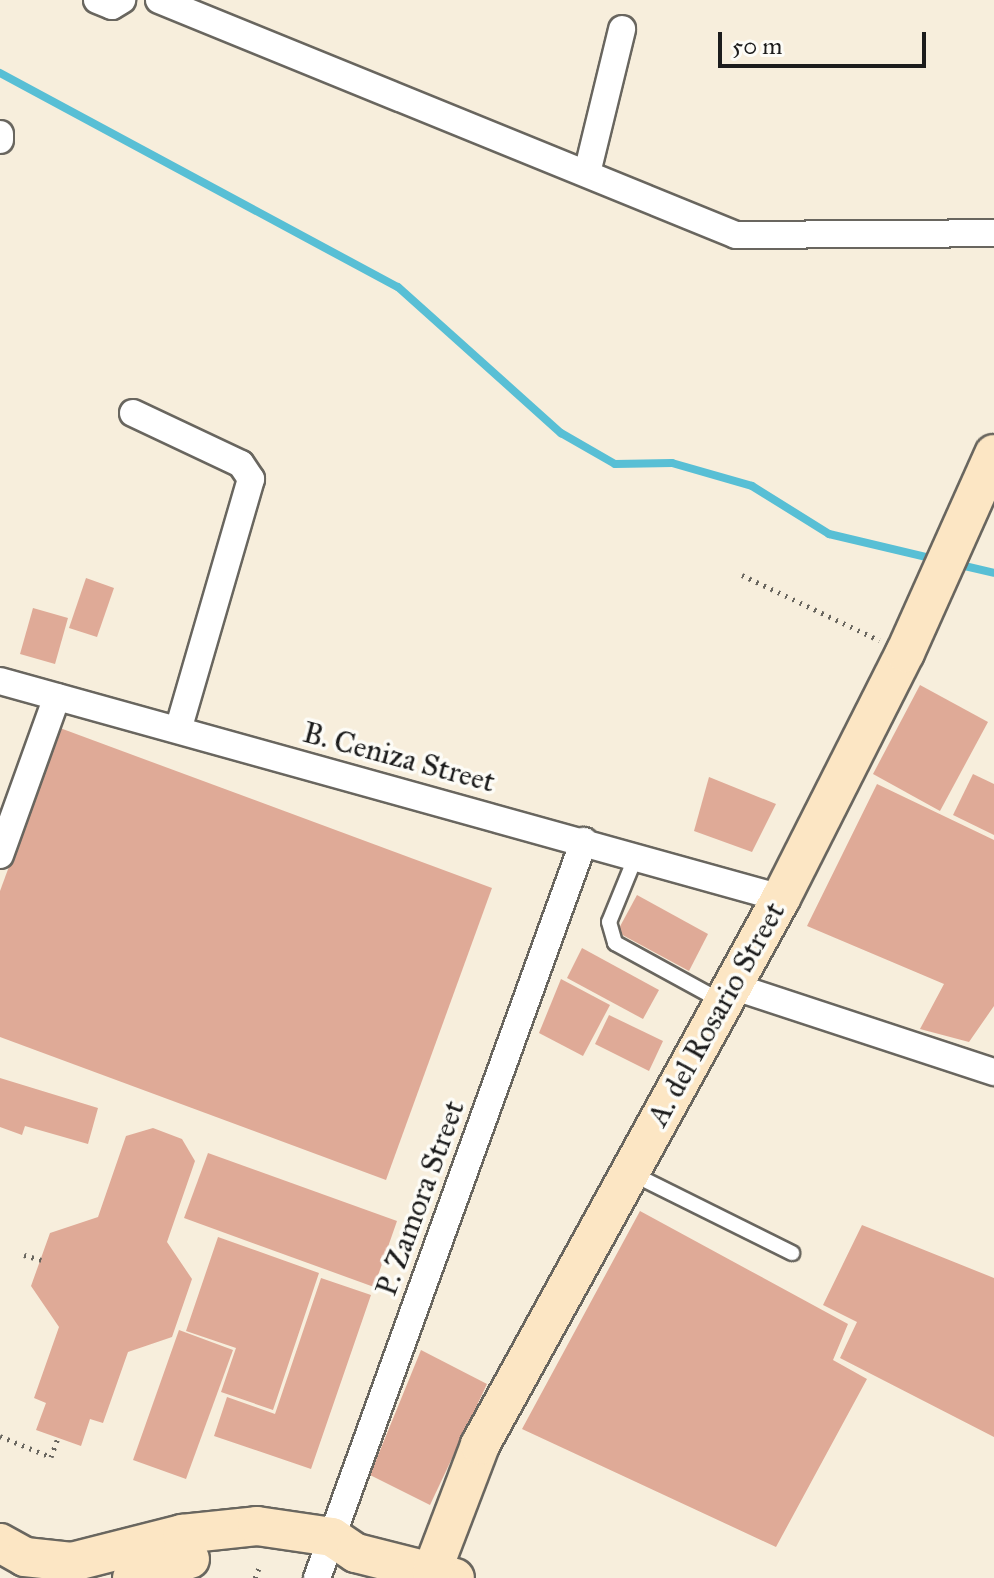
<!DOCTYPE html>
<html>
<head>
<meta charset="utf-8">
<style>
	body { margin:0 }
	#map { position:relative; width:994px; height:1578px; overflow:hidden; background:#f7eedc; font-family:"IM FELL Great Primer",serif }
	div>[style] { position:absolute }
	[style*='--x'] { left:calc(var(--x)*1px); top:calc(var(--y)*1px); width:calc(var(--w)*1px); rotate:calc(var(--a)*1deg) }
	.stream>* { height:8px; margin:-4px; padding:0 4px; transform-origin:4px; border-radius:4px; background:#58bfd5 }
	.building>* { inset:0; background:#dfaa97 }
	.path>* { height:5px; margin-top:-2.5px; transform-origin:0; background:repeating-linear-gradient(90deg,#69665f 0 2px,transparent 0 8px) }
	.roads { filter:drop-shadow(2px 0 #69665f) drop-shadow(-2px 0 #69665f) drop-shadow(0 2px #69665f) drop-shadow(0 -2px #69665f) }
	.lane>* { height:14px; margin:-7px; padding:0 7px; transform-origin:7px; border-radius:7px; background:#fff }
	.street>* { height:26px; margin:-13px; padding:0 13px; transform-origin:13px; border-radius:13px; background:#fff }
	.secondary>* { height:38px; margin:-19px; padding:0 19px; transform-origin:19px; border-radius:19px; background:#fce6c4 }
	span { translate:-50% -50%; white-space:nowrap; text-align:center; line-height:1.15; -webkit-text-stroke:7px #fdfcf7; paint-order:stroke }
	.street-label { font-size:30px; color:#1c1c1c }
	.scale { position:absolute; left:718px; top:32px; width:208px; height:36px; box-sizing:border-box; border:4px solid #1c1c1c; border-top:0; padding-left:10px; font-size:24px; line-height:28px; white-space:nowrap; color:#1c1c1c; -webkit-text-stroke:6px #fdfcf7; paint-order:stroke }
</style>
</head>
<body>
<div id="map">
	<div class="stream">
		<div style="--x:0;--y:73;--w:452;--a:28.3"></div>
		<div style="--x:398;--y:287;--w:219;--a:41.9"></div>
		<div style="--x:561;--y:433;--w:62;--a:29.9"></div>
		<div style="--x:615;--y:464;--w:57;--a:-1"></div>
		<div style="--x:672;--y:463;--w:83;--a:16"></div>
		<div style="--x:752;--y:486;--w:91;--a:31.9"></div>
		<div style="--x:829;--y:534;--w:109;--a:13.3"></div>
		<div style="--x:956;--y:564;--w:39;--a:13"></div>
	</div>
	<div class="building">
		<div style="clip-path:polygon(86px 578px,114px 588px,97px 637px,69px 628px)"></div>
		<div style="clip-path:polygon(33px 608px,68px 618px,55px 664px,20px 654px)"></div>
		<div style="clip-path:polygon(920px 685px,988px 722px,940px 811px,873px 774px)"></div>
		<div style="clip-path:polygon(60px 728px,492px 888px,386px 1180px,0 1037px,0 891px)"></div>
		<div style="clip-path:polygon(973px 774px,994px 784px,994px 835px,953px 815px)"></div>
		<div style="clip-path:polygon(709px 777px,776px 804px,752px 852px,694px 831px)"></div>
		<div style="clip-path:polygon(877px 784px,994px 840px,994px 1006px,969px 1042px,920px 1029px,944px 984px,807px 926px)"></div>
		<div style="clip-path:polygon(637px 895px,708px 934px,689px 971px,617px 932px)"></div>
		<div style="clip-path:polygon(582px 948px,659px 990px,643px 1019px,567px 978px)"></div>
		<div style="clip-path:polygon(561px 979px,610px 1005px,583px 1056px,539px 1033px)"></div>
		<div style="clip-path:polygon(609px 1015px,663px 1041px,649px 1071px,595px 1044px)"></div>
		<div style="clip-path:polygon(0 1078px,98px 1108px,88px 1144px,25px 1126px,22px 1135px,0 1127px)"></div>
		<div style="clip-path:polygon(153px 1128px,182px 1139px,195px 1161px,167px 1242px,192px 1279px,172px 1337px,128px 1352px,103px 1423px,90px 1419px,81px 1446px,36px 1430px,46px 1403px,34px 1398px,59px 1327px,31px 1286px,50px 1233px,98px 1217px,126px 1136px)"></div>
		<div style="clip-path:polygon(208px 1153px,397px 1221px,374px 1287px,184px 1218px)"></div>
		<div style="clip-path:polygon(640px 1211px,848px 1324px,833px 1360px,867px 1379px,776px 1547px,522px 1429px)"></div>
		<div style="clip-path:polygon(862px 1225px,994px 1278px,994px 1437px,840px 1358px,857px 1322px,823px 1305px)"></div>
		<div style="clip-path:polygon(218px 1237px,319px 1273px,273px 1410px,221px 1392px,236px 1348px,186px 1331px)"></div>
		<div style="clip-path:polygon(321px 1278px,371px 1295px,311px 1469px,214px 1436px,227px 1397px,275px 1414px)"></div>
		<div style="clip-path:polygon(179px 1330px,233px 1350px,186px 1479px,133px 1460px)"></div>
		<div style="clip-path:polygon(421px 1350px,487px 1384px,430px 1505px,370px 1475px)"></div>
	</div>
	<div class="path">
		<div style="--x:742;--y:575;--w:152;--a:25.4"></div>
		<div style="--x:24;--y:1255;--w:18;--a:16"></div>
		<div style="--x:0;--y:1436;--w:55;--a:22.4"></div>
		<div style="--x:51;--y:1457;--w:20;--a:-70"></div>
		<div style="--x:255;--y:1578;--w:11;--a:-68"></div>
	</div>
	<div class="roads">
		<div class="lane">
			<div style="--x:636;--y:856;--w:71;--a:112.2"></div>
			<div style="--x:609;--y:922;--w:22;--a:74"></div>
			<div style="--x:615;--y:943;--w:121;--a:28.7"></div>
			<div style="--x:631;--y:1173;--w:180;--a:26.4"></div>
		</div>
		<div class="street">
			<div style="--x:97;--y:0;--w:16;--a:22"></div>
			<div style="--x:112;--y:6;--w:12;--a:-31"></div>
			<div style="--x:159;--y:0;--w:623;--a:22.16"></div>
			<div style="--x:736;--y:235;--w:258;--a:-0.4"></div>
			<div style="--x:0;--y:134;--w:6;--a:90"></div>
			<div style="--x:588;--y:169;--w:144;--a:-76.3"></div>
			<div style="--x:133;--y:413;--w:119;--a:25.3"></div>
			<div style="--x:241;--y:464;--w:18;--a:56"></div>
			<div style="--x:251;--y:479;--w:261;--a:106.2"></div>
			<div style="--x:0;--y:681;--w:811;--a:15.53"></div>
			<div style="--x:0;--y:855;--w:168;--a:-70.2"></div>
			<div style="--x:732;--y:986;--w:276;--a:18.2"></div>
			<div style="--x:317;--y:1578;--w:784;--a:-70.09"></div>
		</div>
		<div class="secondary">
			<div style="--x:0;--y:1543;--w:29;--a:29"></div>
			<div style="--x:25;--y:1557;--w:47;--a:6.1"></div>
			<div style="--x:72;--y:1562;--w:114;--a:-14.3"></div>
			<div style="--x:182;--y:1534;--w:75;--a:-6.1"></div>
			<div style="--x:257;--y:1526;--w:76;--a:8.3"></div>
			<div style="--x:332;--y:1537;--w:29;--a:34"></div>
			<div style="--x:356;--y:1553;--w:102;--a:14.2"></div>
			<div style="--x:432;--y:1571;--w:135;--a:-69.1"></div>
			<div style="--x:480;--y:1445;--w:624;--a:-61.18"></div>
			<div style="--x:781;--y:898;--w:275;--a:-63.2"></div>
			<div style="--x:905;--y:653;--w:218;--a:-65.9"></div>
			<div style="--x:132;--y:1578;--w:61;--a:-18.1"></div>
		</div>
	</div>
	<div class="street-label">
		<span style="left:399px;top:757px;rotate:15deg">B. Ceniza Street</span>
		<span style="left:716px;top:1014px;rotate:-61deg">A. del Rosario Street</span>
		<span style="left:420px;top:1198px;rotate:-70deg">P. Zamora Street</span>
	</div>
	<div class="scale">50 m</div>
</div>
</body>
</html>
